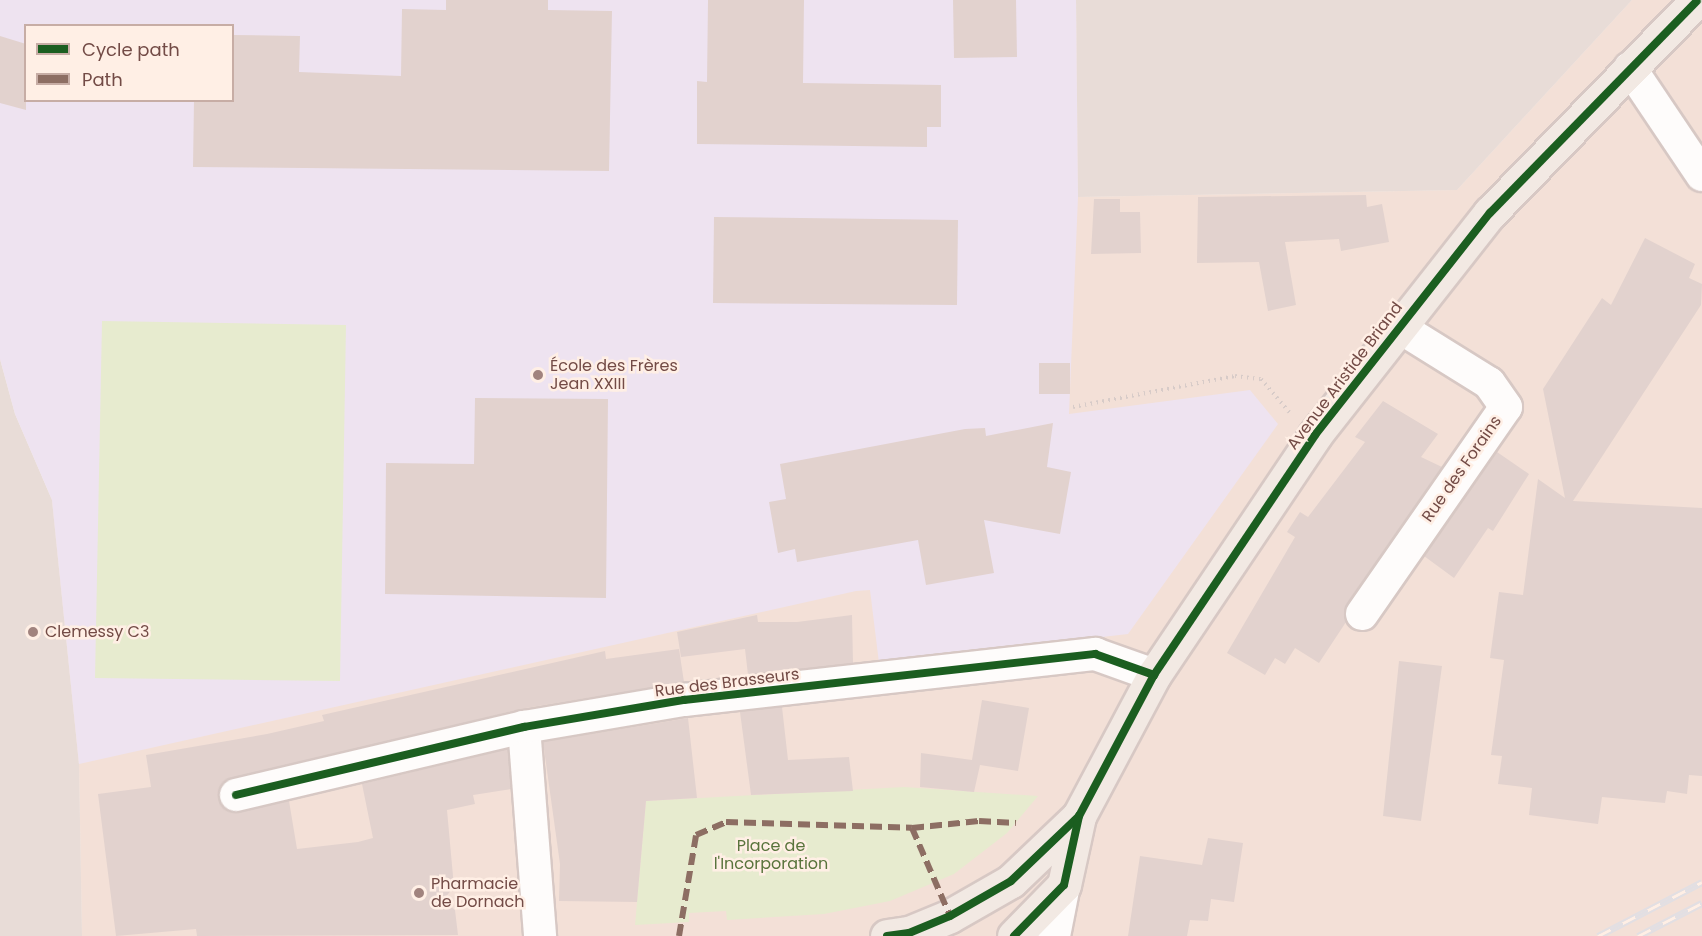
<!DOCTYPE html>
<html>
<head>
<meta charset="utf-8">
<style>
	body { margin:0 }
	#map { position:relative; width:1702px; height:936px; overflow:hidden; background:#f6ece6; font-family:Poppins,sans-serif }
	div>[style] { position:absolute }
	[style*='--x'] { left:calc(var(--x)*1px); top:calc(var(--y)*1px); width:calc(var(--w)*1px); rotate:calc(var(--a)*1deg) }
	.residential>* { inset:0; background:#f3e0d7 }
	.industrial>* { inset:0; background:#e8dcd7 }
	.education>* { inset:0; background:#eee3f0 }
	.green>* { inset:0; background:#e7ebcf }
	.building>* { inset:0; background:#e2d2ce }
	.path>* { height:4px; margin-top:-2px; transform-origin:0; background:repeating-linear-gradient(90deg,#d7cbc8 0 1.5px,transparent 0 6px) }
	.roads { filter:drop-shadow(2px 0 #d7c8c4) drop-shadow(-2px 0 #d7c8c4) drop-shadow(0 2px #d7c8c4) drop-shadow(0 -2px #d7c8c4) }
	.minor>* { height:32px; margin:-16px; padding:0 16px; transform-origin:16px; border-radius:16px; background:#fefcfb }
	.major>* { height:33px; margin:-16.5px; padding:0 16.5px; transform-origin:16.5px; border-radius:16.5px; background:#f2e9e3 }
	.rail>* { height:7px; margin-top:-3.5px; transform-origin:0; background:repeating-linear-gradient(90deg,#ffefe5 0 14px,#e2dfe3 0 28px); box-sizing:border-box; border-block:2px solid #e2dfe3 }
	.quiet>* { height:6px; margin-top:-3px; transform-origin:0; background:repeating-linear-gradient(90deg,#8d6e63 0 12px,transparent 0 18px) }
	.cycleway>* { height:8px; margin:-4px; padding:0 4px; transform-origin:4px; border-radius:4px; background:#1b5e20 }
	.dots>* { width:16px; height:16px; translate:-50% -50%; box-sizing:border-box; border:3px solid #ffefe5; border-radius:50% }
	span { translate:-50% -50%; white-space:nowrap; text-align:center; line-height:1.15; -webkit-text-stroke:5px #ffefe5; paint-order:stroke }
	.poi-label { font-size:16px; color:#734b46 }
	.left { translate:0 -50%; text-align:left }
	.street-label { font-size:16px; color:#734b46 }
	.park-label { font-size:16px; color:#59743c }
	.legend { position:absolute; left:24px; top:24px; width:210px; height:78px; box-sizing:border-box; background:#ffefe5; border:2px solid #c7ada5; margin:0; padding:8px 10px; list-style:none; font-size:18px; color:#734b46 }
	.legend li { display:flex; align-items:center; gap:12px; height:30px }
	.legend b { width:30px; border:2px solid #c7ada5 }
</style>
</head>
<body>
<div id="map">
	<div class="residential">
		<div style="clip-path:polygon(evenodd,0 0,1076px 0,1079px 197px,1457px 190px,1632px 0,1702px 0,1702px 936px,82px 936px,79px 764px,52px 500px,0 359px,0 0,26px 26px,232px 26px,232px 100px,26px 100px,26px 26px)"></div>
	</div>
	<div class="industrial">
		<div style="clip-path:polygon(1076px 0,1632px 0,1457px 190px,1078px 197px)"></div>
		<div style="clip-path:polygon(0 359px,15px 414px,52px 500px,79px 764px,82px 936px,0 936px)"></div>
	</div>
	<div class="education">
		<div style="clip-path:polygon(evenodd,0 0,1076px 0,1078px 197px,1069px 414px,1250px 390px,1278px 424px,1128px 634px,879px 663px,870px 590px,856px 591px,79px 764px,52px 500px,15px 414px,0 359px,0 0,26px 26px,232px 26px,232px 100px,26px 100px,26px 26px)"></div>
	</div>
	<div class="green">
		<div style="clip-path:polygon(102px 321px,346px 325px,340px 681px,95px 678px)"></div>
		<div style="clip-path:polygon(904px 787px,1038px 796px,1007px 833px,954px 874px,890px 901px,824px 914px,727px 920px,726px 911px,689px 913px,689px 922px,635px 925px,646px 801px)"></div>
	</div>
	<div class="building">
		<div style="clip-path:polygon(446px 0,548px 0,548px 10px,612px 11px,609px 171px,193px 167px,194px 100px,232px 100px,232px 35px,300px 36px,299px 72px,401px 76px,402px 9px,446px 10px)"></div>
		<div style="clip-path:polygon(708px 0,804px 0,803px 83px,941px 85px,941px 127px,927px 127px,927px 147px,697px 144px,697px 81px,707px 82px)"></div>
		<div style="clip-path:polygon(953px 0,1016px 0,1017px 57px,954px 58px)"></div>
		<div style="clip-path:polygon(0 36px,26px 44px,26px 110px,0 103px)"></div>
		<div style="clip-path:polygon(1366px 195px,1367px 207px,1382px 204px,1389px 242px,1341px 251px,1339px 239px,1285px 242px,1296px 305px,1268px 311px,1259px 262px,1197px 263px,1198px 197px)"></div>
		<div style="clip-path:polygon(1094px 199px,1120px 199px,1120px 212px,1140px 212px,1141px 253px,1091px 254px)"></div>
		<div style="clip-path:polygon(714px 217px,958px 220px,957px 305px,713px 303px)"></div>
		<div style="clip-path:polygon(1645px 238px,1695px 264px,1689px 278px,1702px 284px,1701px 305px,1573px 501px,1702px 508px,1702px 776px,1689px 775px,1687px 794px,1667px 791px,1665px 803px,1602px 797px,1598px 824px,1529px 815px,1532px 788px,1498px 784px,1502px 756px,1491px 755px,1504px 660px,1490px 658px,1499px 592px,1523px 595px,1538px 479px,1565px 498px,1543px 389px,1602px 298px,1611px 305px)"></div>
		<div style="clip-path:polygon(1039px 363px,1070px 363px,1070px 394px,1039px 394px)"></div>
		<div style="clip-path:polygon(475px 398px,608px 399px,606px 598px,385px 594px,386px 463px,474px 464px)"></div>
		<div style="clip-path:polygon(1383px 401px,1438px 434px,1421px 457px,1442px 467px,1346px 605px,1346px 622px,1319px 663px,1295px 648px,1285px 664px,1275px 658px,1265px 675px,1227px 653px,1295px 537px,1287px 532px,1300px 512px,1308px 517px,1365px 442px,1355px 437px)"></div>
		<div style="clip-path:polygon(1053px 423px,1047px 467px,1071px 472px,1060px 534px,984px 520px,994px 573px,926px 585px,918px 540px,797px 562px,795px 549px,778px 553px,769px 502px,786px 499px,780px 464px,965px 429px,985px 428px,986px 436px)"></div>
		<div style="clip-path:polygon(1497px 452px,1529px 474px,1493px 531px,1488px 528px,1454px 578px,1424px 556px)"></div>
		<div style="clip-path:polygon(757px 615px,758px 622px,797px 622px,852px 615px,853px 663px,748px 675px,745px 649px,681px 657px,677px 632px)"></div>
		<div style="clip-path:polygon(679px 649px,684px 682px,520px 709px,223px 782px,219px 800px,231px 812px,289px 801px,297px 849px,358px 842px,373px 838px,362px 784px,508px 749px,511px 789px,473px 795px,475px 804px,447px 810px,454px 887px,443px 900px,455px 910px,458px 935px,197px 936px,196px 929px,116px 936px,98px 794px,151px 787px,146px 755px,267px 734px,324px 721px,322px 715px,605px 651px,606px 659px)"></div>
		<div style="clip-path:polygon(1399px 661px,1442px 666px,1421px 821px,1383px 816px)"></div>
		<div style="clip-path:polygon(982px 700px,1029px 708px,1018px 771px,980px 765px,974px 792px,920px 787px,921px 753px,972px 760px)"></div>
		<div style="clip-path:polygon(782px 707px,788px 760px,849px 757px,853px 791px,751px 795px,740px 712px)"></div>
		<div style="clip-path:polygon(688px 718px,697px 798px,646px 801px,637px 902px,559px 901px,560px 864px,543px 742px)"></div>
		<div style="clip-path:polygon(1208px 838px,1243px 843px,1234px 902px,1211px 899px,1208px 921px,1190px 920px,1187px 936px,1128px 936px,1140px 856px,1202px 865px)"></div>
	</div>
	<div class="path">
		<div style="--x:1073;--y:407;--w:165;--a:-10.8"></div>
		<div style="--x:1235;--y:376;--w:26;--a:7"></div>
		<div style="--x:1261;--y:379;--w:45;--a:49.5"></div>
	</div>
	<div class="roads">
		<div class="minor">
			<div style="--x:1630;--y:68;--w:129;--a:56.1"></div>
			<div style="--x:1362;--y:614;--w:252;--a:-55.2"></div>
			<div style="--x:1506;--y:407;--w:29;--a:-125"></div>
			<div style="--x:1489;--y:383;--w:106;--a:-148.1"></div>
			<div style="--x:524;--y:727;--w:210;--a:85.6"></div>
			<div style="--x:236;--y:795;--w:296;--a:-13.3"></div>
			<div style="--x:524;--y:727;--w:162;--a:-9.6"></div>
			<div style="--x:684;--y:700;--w:414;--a:-6.4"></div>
			<div style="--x:1095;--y:654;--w:63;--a:19.6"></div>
			<div style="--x:1054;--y:936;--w:52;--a:-78.9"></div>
		</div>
		<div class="major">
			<div style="--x:887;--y:936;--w:22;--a:-8"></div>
			<div style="--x:909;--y:933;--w:44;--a:-22.5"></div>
			<div style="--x:950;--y:916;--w:70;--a:-29.8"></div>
			<div style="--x:1011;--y:881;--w:94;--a:-43.7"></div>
			<div style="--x:1014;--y:936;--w:71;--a:-45.6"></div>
			<div style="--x:1064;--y:885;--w:71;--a:-77.7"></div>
			<div style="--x:1079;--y:816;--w:160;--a:-62"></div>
			<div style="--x:1154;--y:675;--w:289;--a:-56.1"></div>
			<div style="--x:1315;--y:435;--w:283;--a:-51.8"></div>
			<div style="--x:1490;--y:213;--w:297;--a:-45.8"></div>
		</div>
	</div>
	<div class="rail">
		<div style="--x:1598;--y:936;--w:117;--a:-27.4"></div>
		<div style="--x:1638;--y:936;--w:72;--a:-27.3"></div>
	</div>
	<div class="quiet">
		<div style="--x:912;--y:828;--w:96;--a:66.6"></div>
		<div style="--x:679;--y:936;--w:102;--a:-80.4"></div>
		<div style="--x:696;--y:835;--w:33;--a:-23"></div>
		<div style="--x:726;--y:822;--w:186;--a:1.8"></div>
		<div style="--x:912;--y:828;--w:67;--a:-6"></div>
		<div style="--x:979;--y:821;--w:37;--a:3"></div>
	</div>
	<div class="cycleway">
		<div style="--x:236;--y:795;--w:296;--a:-13.3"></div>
		<div style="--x:524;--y:727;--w:162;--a:-9.6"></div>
		<div style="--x:684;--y:700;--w:414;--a:-6.4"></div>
		<div style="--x:1095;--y:654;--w:63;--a:19.6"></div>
		<div style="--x:887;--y:936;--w:22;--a:-8"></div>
		<div style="--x:909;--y:933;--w:44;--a:-22.5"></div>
		<div style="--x:950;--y:916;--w:70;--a:-29.8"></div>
		<div style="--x:1011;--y:881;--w:94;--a:-43.7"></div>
		<div style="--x:1014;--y:936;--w:71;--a:-45.6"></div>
		<div style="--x:1064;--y:885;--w:71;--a:-77.7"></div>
		<div style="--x:1079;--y:816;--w:160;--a:-62"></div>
		<div style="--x:1154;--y:675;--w:289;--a:-56.1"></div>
		<div style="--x:1315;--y:435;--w:283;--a:-51.8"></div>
		<div style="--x:1490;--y:213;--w:296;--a:-45.7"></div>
	</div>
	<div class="dots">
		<div style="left:538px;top:375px;background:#a1837e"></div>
		<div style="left:33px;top:632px;background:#a1837e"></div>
		<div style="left:419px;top:893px;background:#a1837e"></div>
	</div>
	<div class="poi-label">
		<span class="left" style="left:550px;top:375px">École des Frères<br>Jean XXIII</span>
		<span class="left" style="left:45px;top:632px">Clemessy C3</span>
		<span class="left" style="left:431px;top:893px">Pharmacie<br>de Dornach</span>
	</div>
	<div class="street-label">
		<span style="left:1345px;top:376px;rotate:-53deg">Avenue Aristide Briand</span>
		<span style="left:1462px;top:469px;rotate:-55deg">Rue des Forains</span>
		<span style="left:727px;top:683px;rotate:-7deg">Rue des Brasseurs</span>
	</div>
	<div class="park-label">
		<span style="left:771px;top:855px">Place de<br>l'Incorporation</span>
	</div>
	<ul class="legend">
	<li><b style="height:8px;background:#1b5e20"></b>Cycle path</li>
	<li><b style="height:8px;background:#8d6e63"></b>Path</li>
	</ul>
</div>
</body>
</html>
